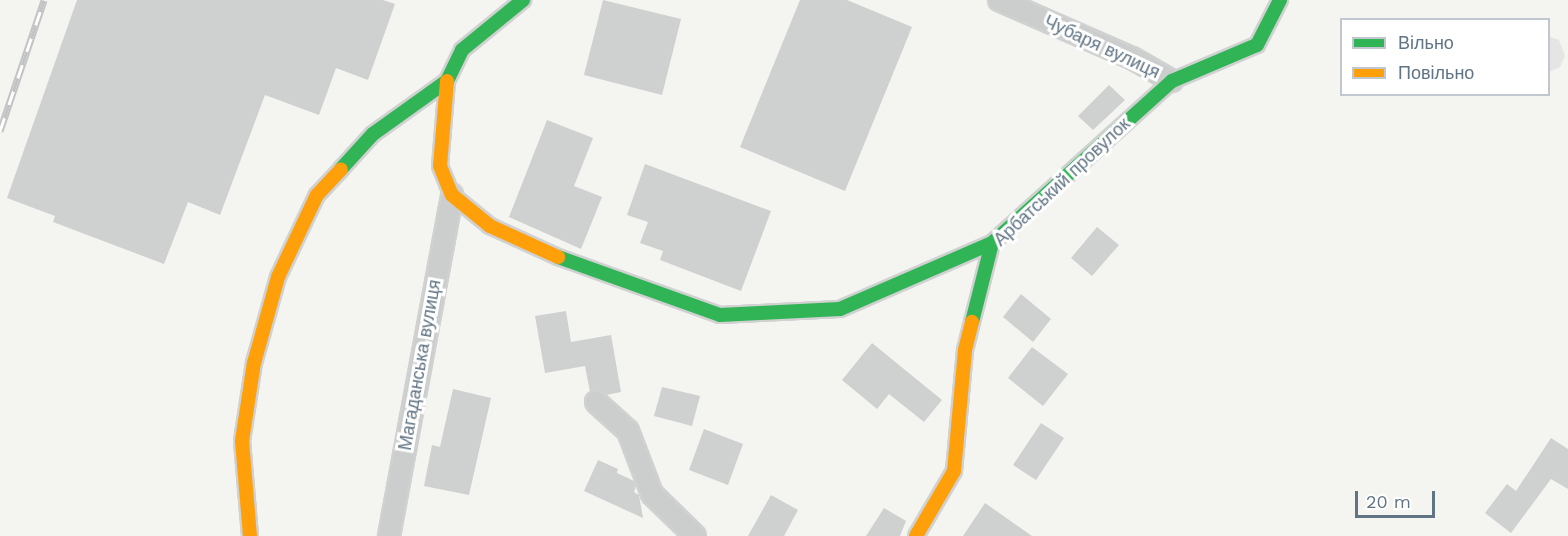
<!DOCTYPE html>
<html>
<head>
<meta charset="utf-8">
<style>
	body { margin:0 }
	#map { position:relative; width:1568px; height:536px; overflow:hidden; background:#f4f4f1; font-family:"Work Sans",sans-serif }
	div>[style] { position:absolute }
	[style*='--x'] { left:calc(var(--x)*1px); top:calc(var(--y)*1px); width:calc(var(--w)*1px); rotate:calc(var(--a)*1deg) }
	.built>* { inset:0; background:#e4e5e4 }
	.building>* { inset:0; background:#cfd0d0 }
	.roads { filter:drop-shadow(2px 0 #d0d1d1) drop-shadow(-2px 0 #d0d1d1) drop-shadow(0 2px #d0d1d1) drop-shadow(0 -2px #d0d1d1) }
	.street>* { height:20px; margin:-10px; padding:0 10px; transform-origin:10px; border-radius:10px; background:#cccece }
	.fast>* { height:14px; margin:-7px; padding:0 7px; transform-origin:7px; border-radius:7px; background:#30b455 }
	.slow>* { height:14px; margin:-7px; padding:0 7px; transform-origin:7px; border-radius:7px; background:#ff9f0a }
	.rail>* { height:7px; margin-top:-3.5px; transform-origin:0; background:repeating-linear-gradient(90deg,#fff 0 14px,#c2c4c4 0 28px); box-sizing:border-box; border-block:2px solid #c2c4c4 }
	span { translate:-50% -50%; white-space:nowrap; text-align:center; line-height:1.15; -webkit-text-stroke:6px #fff; paint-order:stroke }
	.street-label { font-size:18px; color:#617484 }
	.legend { position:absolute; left:1340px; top:18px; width:210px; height:78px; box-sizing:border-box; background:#fff; border:2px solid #c0c7ce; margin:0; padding:8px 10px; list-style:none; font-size:18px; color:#617484 }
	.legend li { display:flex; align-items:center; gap:12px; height:30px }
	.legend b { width:30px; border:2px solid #c0c7ce }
	.scale { position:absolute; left:1355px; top:491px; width:80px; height:27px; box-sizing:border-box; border:3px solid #617484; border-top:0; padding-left:8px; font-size:18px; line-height:21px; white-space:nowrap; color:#617484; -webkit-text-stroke:4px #fff; paint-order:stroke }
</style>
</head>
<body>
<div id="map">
	<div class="built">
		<div style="clip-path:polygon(1548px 36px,1559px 40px,1565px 56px,1560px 67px,1549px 72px)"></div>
	</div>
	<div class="building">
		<div style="clip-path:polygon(77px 0,383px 0,395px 4px,368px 80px,336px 68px,319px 115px,265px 95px,220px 215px,188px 202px,164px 264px,53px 222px,55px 216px,7px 198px)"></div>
		<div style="clip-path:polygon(603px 0,681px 19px,662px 95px,584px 75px)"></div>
		<div style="clip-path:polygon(800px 0,847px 0,912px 27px,845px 191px,740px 147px)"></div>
		<div style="clip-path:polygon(1109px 85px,1125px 100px,1093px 130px,1078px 116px)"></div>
		<div style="clip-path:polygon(547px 120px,593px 138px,574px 186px,602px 197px,581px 249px,509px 217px)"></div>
		<div style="clip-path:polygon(645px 164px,771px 211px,741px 291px,660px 260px,663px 251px,640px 243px,648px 222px,627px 215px)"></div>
		<div style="clip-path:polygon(1097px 227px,1119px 245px,1092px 276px,1071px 258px)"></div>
		<div style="clip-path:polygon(1021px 294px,1051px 319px,1033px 342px,1003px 317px)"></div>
		<div style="clip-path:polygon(566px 311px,571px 342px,611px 335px,621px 392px,606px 395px,598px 390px,590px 392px,585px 366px,545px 373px,535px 316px)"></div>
		<div style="clip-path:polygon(872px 343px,942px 400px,924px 422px,889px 394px,877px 409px,842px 380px)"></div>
		<div style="clip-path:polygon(1032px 347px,1068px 374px,1043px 406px,1008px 378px)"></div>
		<div style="clip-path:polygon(662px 387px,700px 396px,692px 426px,654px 416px)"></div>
		<div style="clip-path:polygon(453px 389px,491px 398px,469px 495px,424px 486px,432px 445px,440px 447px)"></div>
		<div style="clip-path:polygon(1041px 423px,1064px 438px,1036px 480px,1013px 465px)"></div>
		<div style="clip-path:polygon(704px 429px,743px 444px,728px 485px,689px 470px)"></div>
		<div style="clip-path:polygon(1551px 438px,1568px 449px,1568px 489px,1551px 479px,1511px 533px,1485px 513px,1507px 484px,1516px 491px)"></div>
		<div style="clip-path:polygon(598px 460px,618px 469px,617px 473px,634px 481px,636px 486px,634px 492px,639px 495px,643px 518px,584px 491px)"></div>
		<div style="clip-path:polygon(771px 495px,798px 510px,784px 536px,748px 536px)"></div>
		<div style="clip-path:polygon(985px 503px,1032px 536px,963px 536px)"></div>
		<div style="clip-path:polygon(884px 508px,906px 521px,900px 536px,866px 536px)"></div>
	</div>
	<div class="roads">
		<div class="street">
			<div style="--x:999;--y:0;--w:145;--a:23.6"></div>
			<div style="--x:1132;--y:58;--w:46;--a:29.9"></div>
			<div style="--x:596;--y:402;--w:43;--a:42.2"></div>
			<div style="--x:628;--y:431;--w:67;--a:69.1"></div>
			<div style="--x:652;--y:494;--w:60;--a:44.3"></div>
			<div style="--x:389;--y:536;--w:347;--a:-79.5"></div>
		</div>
		<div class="fast">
			<div style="--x:341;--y:169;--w:47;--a:-47.6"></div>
			<div style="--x:373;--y:134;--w:91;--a:-35.6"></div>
			<div style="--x:447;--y:81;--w:34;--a:-64"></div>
			<div style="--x:462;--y:50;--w:79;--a:-39.3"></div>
			<div style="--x:558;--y:257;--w:172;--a:19.7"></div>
			<div style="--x:720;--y:315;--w:120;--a:-2.9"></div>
			<div style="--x:840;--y:309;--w:166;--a:-23.5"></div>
			<div style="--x:972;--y:322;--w:81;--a:-75.8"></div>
			<div style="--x:992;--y:243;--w:242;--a:-42"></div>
			<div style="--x:1172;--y:81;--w:92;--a:-23"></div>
			<div style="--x:1257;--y:45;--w:51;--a:-62.9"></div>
		</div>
		<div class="slow">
			<div style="--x:447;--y:81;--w:85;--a:94.7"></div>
			<div style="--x:440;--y:166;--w:31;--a:68"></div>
			<div style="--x:452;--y:195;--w:49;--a:39.2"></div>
			<div style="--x:490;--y:226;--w:75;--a:24.5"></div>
			<div style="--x:250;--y:536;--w:95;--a:-94.8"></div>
			<div style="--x:242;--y:441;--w:79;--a:-81.3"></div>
			<div style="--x:254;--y:363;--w:89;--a:-74.4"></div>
			<div style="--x:278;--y:277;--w:91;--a:-64.6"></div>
			<div style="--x:317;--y:195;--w:35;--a:-47"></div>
			<div style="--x:916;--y:536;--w:75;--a:-59.7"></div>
			<div style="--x:954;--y:471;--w:121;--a:-84.8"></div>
			<div style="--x:965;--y:350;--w:29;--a:-76"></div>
		</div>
	</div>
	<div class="rail">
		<div style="--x:0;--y:131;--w:138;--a:-71.4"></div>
	</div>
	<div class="street-label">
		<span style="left:1102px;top:47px;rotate:25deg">Чубаря вулиця</span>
		<span style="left:1062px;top:182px;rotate:-43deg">Арбатський провулок</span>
		<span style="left:420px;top:365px;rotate:-80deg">Магаданська вулиця</span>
	</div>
	<ul class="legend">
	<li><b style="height:8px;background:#30b455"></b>Вільно</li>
	<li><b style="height:8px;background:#ff9f0a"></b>Повільно</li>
	</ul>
	<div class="scale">20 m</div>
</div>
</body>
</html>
